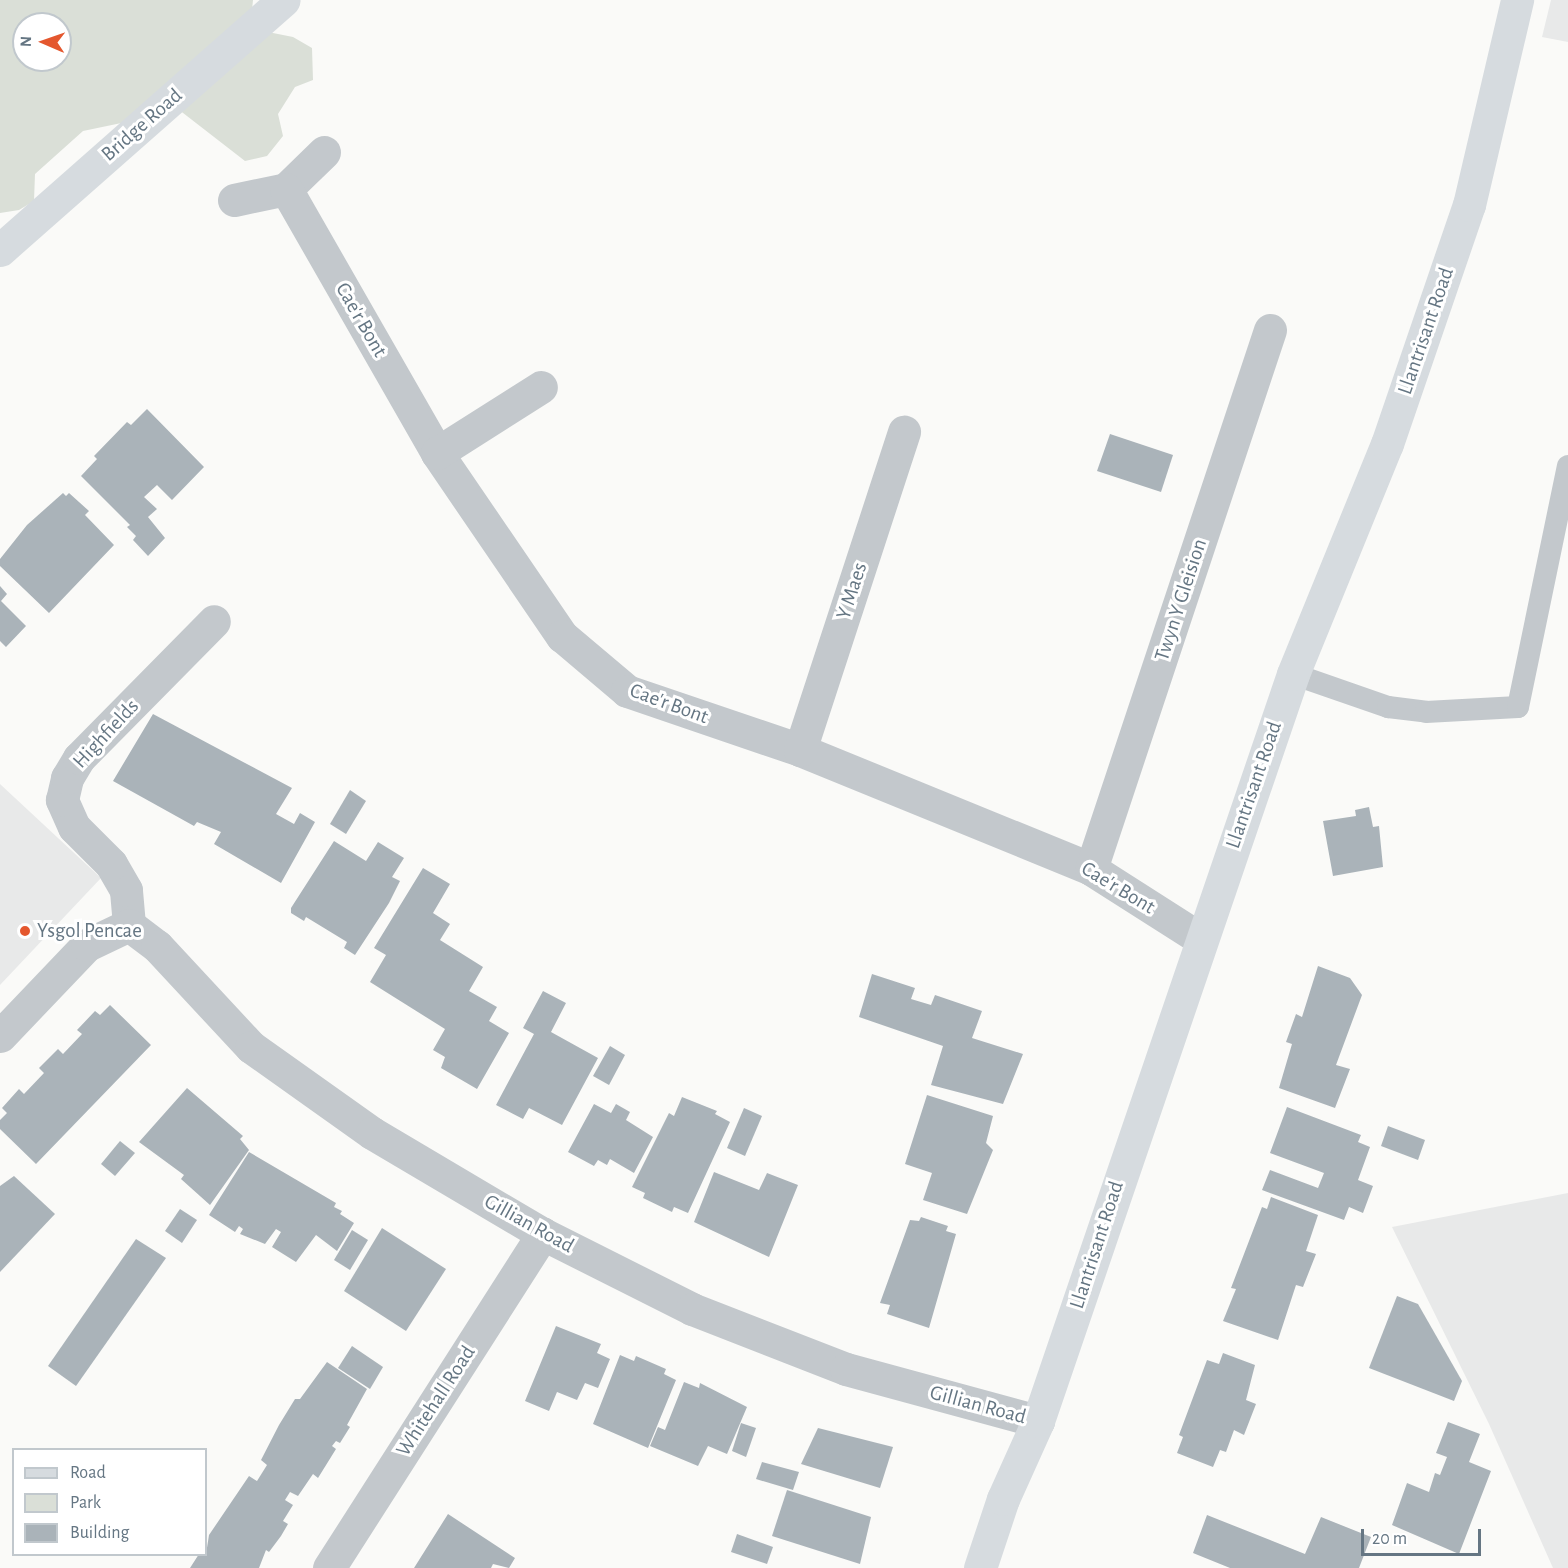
<!DOCTYPE html>
<html>
<head>
<meta charset="utf-8">
<style>
	body { margin:0 }
	#map { position:relative; width:1568px; height:1568px; overflow:hidden; background:#fafaf8; font-family:"Alegreya Sans",sans-serif }
	div>[style] { position:absolute }
	[style*='--x'] { left:calc(var(--x)*1px); top:calc(var(--y)*1px); width:calc(var(--w)*1px); rotate:calc(var(--a)*1deg) }
	.built>* { inset:0; background:#e8e9e9 }
	.green>* { inset:0; background:#dadfd7 }
	.building>* { inset:0; background:#aab3b9 }
	.service>* { height:22px; margin:-11px; padding:0 11px; transform-origin:11px; border-radius:11px; background:#c3c8cc }
	.minor>* { height:33px; margin:-16.5px; padding:0 16.5px; transform-origin:16.5px; border-radius:16.5px; background:#c3c8cc }
	.primary>* { height:33px; margin:-16.5px; padding:0 16.5px; transform-origin:16.5px; border-radius:16.5px; background:#d6dbdf }
	.dots>* { width:16px; height:16px; translate:-50% -50%; box-sizing:border-box; border:3px solid #fff; border-radius:50% }
	span { translate:-50% -50%; white-space:nowrap; text-align:center; line-height:1.15; -webkit-text-stroke:6px #fff; paint-order:stroke }
	.street-label { font-size:21px; color:#657683 }
	.poi-label { font-size:21px; color:#657683 }
	.left { translate:0 -50%; text-align:left }
	.legend { position:absolute; left:12px; top:1448px; width:195px; height:108px; box-sizing:border-box; background:#fff; border:2px solid #c1c8cd; margin:0; padding:8px 10px; list-style:none; font-size:18px; color:#657683 }
	.legend li { display:flex; align-items:center; gap:12px; height:30px }
	.legend b { width:30px; border:2px solid #c1c8cd }
	.north { position:absolute; left:12px; top:12px; width:60px; height:60px; box-sizing:border-box; background:#fff; border:2px solid #c1c8cd; border-radius:50%; rotate:272deg; font-size:16px; font-weight:700; line-height:24px; text-align:center; color:#657683 }
	.north::after { content:''; display:block; margin:auto; width:21px; height:27px; background:#e4572e; clip-path:polygon(50% 0,100% 100%,50% 72%,0 100%) }
	.scale { position:absolute; left:1361px; top:1529px; width:120px; height:27px; box-sizing:border-box; border:3px solid #657683; border-top:0; padding-left:8px; font-size:18px; line-height:21px; white-space:nowrap; color:#657683; -webkit-text-stroke:4px #fff; paint-order:stroke }
</style>
</head>
<body>
<div id="map">
	<div class="built">
		<div style="clip-path:polygon(1551px 0,1568px 0,1568px 42px,1542px 37px)"></div>
		<div style="clip-path:polygon(0 784px,101px 878px,0 985px)"></div>
		<div style="clip-path:polygon(1568px 1193px,1568px 1568px,1553px 1568px,1489px 1424px,1392px 1227px)"></div>
	</div>
	<div class="green">
		<div style="clip-path:polygon(evenodd,0 0,253px 0,252px 10px,268px 32px,293px 37px,312px 48px,313px 80px,295px 87px,278px 114px,283px 136px,267px 156px,245px 161px,156px 92px,131px 121px,83px 131px,35px 174px,34px 201px,19px 210px,0 213px,0 0,24px 24px,60px 24px,60px 60px,24px 60px,24px 24px)"></div>
	</div>
	<div class="building">
		<div style="clip-path:polygon(147px 409px,204px 467px,172px 500px,157px 485px,144px 497px,157px 509px,148px 517px,165px 538px,148px 556px,133px 540px,136px 536px,127px 527px,130px 525px,81px 476px,97px 459px,94px 456px,127px 422px,131px 425px)"></div>
		<div style="clip-path:polygon(1110px 434px,1173px 455px,1161px 492px,1097px 471px)"></div>
		<div style="clip-path:polygon(63px 493px,66px 496px,69px 493px,89px 511px,85px 515px,114px 545px,49px 613px,0 566px,0 559px,27px 525px)"></div>
		<div style="clip-path:polygon(0 586px,7px 594px,1px 601px,26px 626px,6px 647px,0 641px)"></div>
		<div style="clip-path:polygon(153px 714px,292px 788px,276px 814px,294px 824px,300px 813px,315px 822px,281px 883px,214px 844px,221px 832px,197px 822px,194px 826px,113px 781px)"></div>
		<div style="clip-path:polygon(350px 790px,366px 801px,346px 834px,330px 824px)"></div>
		<div style="clip-path:polygon(1369px 807px,1373px 827px,1379px 826px,1383px 867px,1333px 876px,1323px 821px,1356px 816px,1355px 810px)"></div>
		<div style="clip-path:polygon(334px 841px,366px 861px,378px 842px,404px 858px,392px 877px,400px 881px,389px 903px,355px 955px,344px 948px,347px 942px,306px 917px,304px 921px,291px 913px,291px 908px)"></div>
		<div style="clip-path:polygon(423px 868px,450px 884px,433px 913px,450px 924px,440px 940px,483px 967px,469px 991px,497px 1007px,489px 1021px,509px 1033px,477px 1089px,441px 1068px,445px 1057px,433px 1050px,445px 1029px,370px 982px,386px 955px,374px 948px)"></div>
		<div style="clip-path:polygon(1318px 966px,1350px 978px,1362px 995px,1336px 1065px,1350px 1069px,1335px 1108px,1279px 1088px,1292px 1044px,1286px 1042px,1296px 1014px,1302px 1017px)"></div>
		<div style="clip-path:polygon(872px 974px,915px 988px,911px 999px,931px 1005px,935px 995px,982px 1011px,972px 1038px,1023px 1054px,1003px 1104px,931px 1085px,943px 1046px,859px 1017px)"></div>
		<div style="clip-path:polygon(543px 991px,566px 1003px,551px 1032px,598px 1058px,562px 1125px,529px 1108px,523px 1119px,496px 1105px,534px 1034px,523px 1028px)"></div>
		<div style="clip-path:polygon(110px 1005px,151px 1045px,36px 1164px,0 1129px,0 1120px,7px 1113px,2px 1108px,19px 1089px,24px 1094px,44px 1073px,39px 1068px,58px 1049px,63px 1054px,82px 1034px,77px 1030px,95px 1011px,100px 1015px)"></div>
		<div style="clip-path:polygon(610px 1046px,625px 1055px,609px 1085px,593px 1076px)"></div>
		<div style="clip-path:polygon(187px 1088px,243px 1136px,240px 1139px,249px 1150px,210px 1205px,181px 1179px,184px 1175px,139px 1142px)"></div>
		<div style="clip-path:polygon(927px 1095px,993px 1116px,986px 1143px,993px 1150px,967px 1214px,923px 1200px,932px 1173px,905px 1164px)"></div>
		<div style="clip-path:polygon(682px 1097px,717px 1111px,715px 1114px,730px 1122px,688px 1213px,674px 1207px,672px 1212px,643px 1198px,645px 1193px,632px 1187px,669px 1113px,674px 1116px)"></div>
		<div style="clip-path:polygon(594px 1104px,611px 1113px,616px 1104px,630px 1112px,626px 1120px,653px 1137px,634px 1173px,610px 1159px,607px 1165px,598px 1160px,594px 1166px,568px 1152px)"></div>
		<div style="clip-path:polygon(1287px 1107px,1361px 1135px,1358px 1142px,1370px 1147px,1358px 1180px,1373px 1186px,1363px 1213px,1349px 1207px,1344px 1220px,1262px 1190px,1270px 1170px,1318px 1188px,1324px 1173px,1270px 1153px)"></div>
		<div style="clip-path:polygon(744px 1108px,762px 1116px,745px 1156px,727px 1148px)"></div>
		<div style="clip-path:polygon(1388px 1126px,1425px 1140px,1418px 1160px,1381px 1146px)"></div>
		<div style="clip-path:polygon(120px 1141px,135px 1153px,115px 1176px,101px 1164px)"></div>
		<div style="clip-path:polygon(249px 1152px,336px 1203px,334px 1207px,342px 1211px,340px 1214px,354px 1223px,337px 1251px,316px 1235px,296px 1262px,272px 1247px,281px 1232px,276px 1229px,265px 1244px,240px 1234px,243px 1229px,239px 1226px,235px 1232px,209px 1215px)"></div>
		<div style="clip-path:polygon(714px 1172px,759px 1190px,767px 1173px,798px 1185px,769px 1257px,694px 1222px)"></div>
		<div style="clip-path:polygon(14px 1176px,55px 1214px,0 1272px,0 1186px)"></div>
		<div style="clip-path:polygon(1271px 1197px,1318px 1215px,1306px 1251px,1316px 1254px,1303px 1287px,1296px 1285px,1278px 1340px,1223px 1321px,1236px 1289px,1231px 1288px,1262px 1207px,1267px 1209px)"></div>
		<div style="clip-path:polygon(180px 1209px,197px 1220px,182px 1243px,165px 1231px)"></div>
		<div style="clip-path:polygon(921px 1217px,948px 1226px,946px 1231px,956px 1234px,929px 1328px,887px 1314px,890px 1305px,880px 1303px,910px 1220px,919px 1221px)"></div>
		<div style="clip-path:polygon(382px 1228px,446px 1269px,406px 1331px,344px 1291px)"></div>
		<div style="clip-path:polygon(352px 1230px,368px 1240px,350px 1270px,334px 1260px)"></div>
		<div style="clip-path:polygon(136px 1239px,166px 1258px,76px 1386px,48px 1366px)"></div>
		<div style="clip-path:polygon(1397px 1296px,1418px 1304px,1462px 1381px,1454px 1401px,1369px 1368px)"></div>
		<div style="clip-path:polygon(556px 1326px,601px 1344px,597px 1353px,610px 1359px,598px 1388px,585px 1383px,577px 1400px,557px 1392px,549px 1411px,525px 1401px)"></div>
		<div style="clip-path:polygon(352px 1346px,383px 1367px,370px 1389px,338px 1368px)"></div>
		<div style="clip-path:polygon(1223px 1353px,1255px 1365px,1246px 1400px,1256px 1404px,1244px 1435px,1234px 1430px,1226px 1452px,1220px 1450px,1213px 1467px,1177px 1453px,1183px 1437px,1179px 1435px,1207px 1360px,1219px 1364px)"></div>
		<div style="clip-path:polygon(620px 1355px,634px 1361px,636px 1356px,666px 1369px,664px 1374px,676px 1380px,648px 1448px,593px 1424px)"></div>
		<div style="clip-path:polygon(327px 1362px,367px 1389px,347px 1425px,350px 1427px,340px 1443px,336px 1441px,332px 1446px,336px 1449px,318px 1478px,313px 1474px,298px 1496px,290px 1492px,285px 1500px,293px 1505px,283px 1521px,288px 1524px,281px 1536px,269px 1552px,266px 1550px,259px 1568px,190px 1568px,199px 1554px,206px 1554px,209px 1535px,249px 1476px,257px 1481px,267px 1465px,261px 1460px,279px 1425px,295px 1399px,300px 1399px)"></div>
		<div style="clip-path:polygon(684px 1382px,699px 1388px,700px 1383px,747px 1407px,727px 1454px,708px 1446px,698px 1466px,650px 1446px,658px 1427px,665px 1430px)"></div>
		<div style="clip-path:polygon(1448px 1422px,1480px 1434px,1469px 1462px,1491px 1471px,1459px 1554px,1392px 1525px,1407px 1483px,1429px 1492px,1435px 1473px,1440px 1475px,1447px 1457px,1436px 1453px)"></div>
		<div style="clip-path:polygon(741px 1423px,756px 1428px,746px 1457px,732px 1451px)"></div>
		<div style="clip-path:polygon(818px 1428px,893px 1447px,880px 1488px,801px 1464px)"></div>
		<div style="clip-path:polygon(762px 1462px,799px 1472px,793px 1490px,756px 1479px)"></div>
		<div style="clip-path:polygon(787px 1490px,871px 1517px,860px 1564px,772px 1536px)"></div>
		<div style="clip-path:polygon(448px 1514px,515px 1558px,509px 1568px,493px 1564px,491px 1568px,414px 1568px)"></div>
		<div style="clip-path:polygon(1207px 1515px,1305px 1554px,1321px 1517px,1371px 1537px,1359px 1568px,1230px 1568px,1193px 1553px)"></div>
		<div style="clip-path:polygon(737px 1534px,773px 1547px,767px 1564px,731px 1552px)"></div>
	</div>
	<div class="service">
		<div style="--x:1293;--y:674;--w:101;--a:19.2"></div>
		<div style="--x:1388;--y:707;--w:38;--a:7"></div>
		<div style="--x:1426;--y:712;--w:92;--a:-3.1"></div>
		<div style="--x:1518;--y:707;--w:246;--a:-78.3"></div>
	</div>
	<div class="minor">
		<div style="--x:286;--y:189;--w:53;--a:-44.2"></div>
		<div style="--x:234;--y:200;--w:53;--a:-11.9"></div>
		<div style="--x:286;--y:189;--w:304;--a:60.2"></div>
		<div style="--x:437;--y:453;--w:222;--a:55.7"></div>
		<div style="--x:562;--y:636;--w:85;--a:40.2"></div>
		<div style="--x:627;--y:691;--w:183;--a:18.8"></div>
		<div style="--x:800;--y:750;--w:314;--a:22.2"></div>
		<div style="--x:1091;--y:869;--w:130;--a:32.5"></div>
		<div style="--x:437;--y:453;--w:123;--a:-32.4"></div>
		<div style="--x:800;--y:750;--w:335;--a:-71.9"></div>
		<div style="--x:1091;--y:869;--w:568;--a:-71.63"></div>
		<div style="--x:129;--y:925;--w:35;--a:-95"></div>
		<div style="--x:126;--y:890;--w:30;--a:-120"></div>
		<div style="--x:111;--y:864;--w:52;--a:-135"></div>
		<div style="--x:74;--y:827;--w:30;--a:-114"></div>
		<div style="--x:62;--y:800;--w:23;--a:-77"></div>
		<div style="--x:67;--y:778;--w:23;--a:-59"></div>
		<div style="--x:79;--y:758;--w:192;--a:-45.4"></div>
		<div style="--x:0;--y:1036;--w:126;--a:-46.3"></div>
		<div style="--x:87;--y:945;--w:47;--a:-25.5"></div>
		<div style="--x:129;--y:925;--w:35;--a:37"></div>
		<div style="--x:157;--y:946;--w:138;--a:47.1"></div>
		<div style="--x:251;--y:1047;--w:148;--a:35.4"></div>
		<div style="--x:372;--y:1133;--w:199;--a:30.6"></div>
		<div style="--x:543;--y:1234;--w:167;--a:26.7"></div>
		<div style="--x:692;--y:1309;--w:165;--a:21.3"></div>
		<div style="--x:846;--y:1369;--w:199;--a:15.2"></div>
		<div style="--x:329;--y:1568;--w:397;--a:-57.4"></div>
	</div>
	<div class="primary">
		<div style="--x:0;--y:250;--w:378;--a:-41.4"></div>
		<div style="--x:980;--y:1568;--w:73;--a:-71.6"></div>
		<div style="--x:1003;--y:1499;--w:85;--a:-65.8"></div>
		<div style="--x:1038;--y:1421;--w:789;--a:-71.15"></div>
		<div style="--x:1293;--y:674;--w:248;--a:-67.8"></div>
		<div style="--x:1387;--y:444;--w:253;--a:-71.1"></div>
		<div style="--x:1469;--y:205;--w:211;--a:-76.8"></div>
	</div>
	<div class="dots">
		<div style="left:25px;top:931px;background:#e4572e"></div>
	</div>
	<div class="street-label">
		<span style="left:142px;top:125px;rotate:-41deg">Bridge Road</span>
		<span style="left:361px;top:320px;rotate:60deg">Cae'r Bont</span>
		<span style="left:1426px;top:331px;rotate:-71deg">Llantrisant Road</span>
		<span style="left:852px;top:591px;rotate:-72deg">Y Maes</span>
		<span style="left:1181px;top:600px;rotate:-72deg">Twyn Y Gleision</span>
		<span style="left:669px;top:704px;rotate:20deg">Cae'r Bont</span>
		<span style="left:106px;top:734px;rotate:-47deg">Highfields</span>
		<span style="left:1254px;top:785px;rotate:-71deg">Llantrisant Road</span>
		<span style="left:1118px;top:888px;rotate:31deg">Cae'r Bont</span>
		<span style="left:529px;top:1224px;rotate:29deg">Gillian Road</span>
		<span style="left:1097px;top:1245px;rotate:-72deg">Llantrisant Road</span>
		<span style="left:436px;top:1401px;rotate:-57deg">Whitehall Road</span>
		<span style="left:978px;top:1405px;rotate:15deg">Gillian Road</span>
	</div>
	<div class="poi-label">
		<span class="left" style="left:37px;top:931px">Ysgol Pencae</span>
	</div>
	<ul class="legend">
	<li><b style="height:8px;background:#d6dbdf"></b>Road</li>
	<li><b style="height:16px;background:#dadfd7"></b>Park</li>
	<li><b style="height:16px;background:#aab3b9"></b>Building</li>
	</ul>
	<div class="north">N</div>
	<div class="scale">20 m</div>
</div>
</body>
</html>
